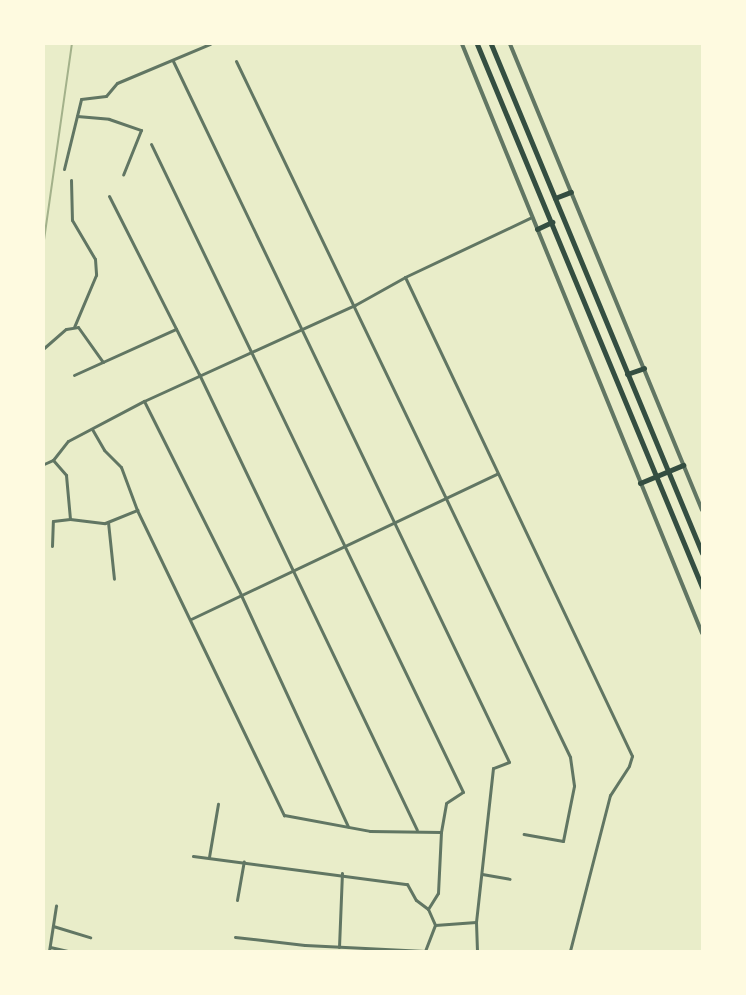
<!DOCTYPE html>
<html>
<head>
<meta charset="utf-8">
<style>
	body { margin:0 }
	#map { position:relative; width:746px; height:995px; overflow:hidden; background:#e9edc9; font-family:"Varela Round",sans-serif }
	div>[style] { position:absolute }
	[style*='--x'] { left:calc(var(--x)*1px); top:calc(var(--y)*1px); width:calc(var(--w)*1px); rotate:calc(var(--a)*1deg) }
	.stream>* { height:2px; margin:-1px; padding:0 1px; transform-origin:1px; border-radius:1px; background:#a3b18a }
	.minor>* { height:3px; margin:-1.5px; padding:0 1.5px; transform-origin:1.5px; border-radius:1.5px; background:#617663 }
	.tertiary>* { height:4px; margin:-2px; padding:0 2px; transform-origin:2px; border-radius:2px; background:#617663 }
	.trunk>* { height:5px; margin:-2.5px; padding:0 2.5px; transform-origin:2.5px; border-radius:2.5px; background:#344e41 }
	span { translate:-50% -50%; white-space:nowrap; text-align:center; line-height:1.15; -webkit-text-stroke:4.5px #fefae0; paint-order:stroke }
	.frame { position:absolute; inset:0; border:45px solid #fefae0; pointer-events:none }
</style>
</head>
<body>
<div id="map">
	<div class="stream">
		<div style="--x:44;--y:240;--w:198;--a:-81.9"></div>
	</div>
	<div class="minor">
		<div style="--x:173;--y:61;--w:777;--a:64.39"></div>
		<div style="--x:509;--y:762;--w:17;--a:159"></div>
		<div style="--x:493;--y:768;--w:155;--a:96.3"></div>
		<div style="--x:476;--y:922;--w:29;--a:88"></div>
		<div style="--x:236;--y:61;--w:772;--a:64.36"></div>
		<div style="--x:570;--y:757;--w:29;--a:82"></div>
		<div style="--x:574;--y:786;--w:56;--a:101.3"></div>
		<div style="--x:563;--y:841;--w:40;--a:-170"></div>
		<div style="--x:77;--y:116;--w:32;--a:5"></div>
		<div style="--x:109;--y:119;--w:34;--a:19"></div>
		<div style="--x:141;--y:130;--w:48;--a:111.8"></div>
		<div style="--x:64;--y:169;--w:72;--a:-76.3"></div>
		<div style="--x:81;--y:99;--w:25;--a:-7"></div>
		<div style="--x:106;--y:96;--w:17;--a:-50"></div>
		<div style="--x:117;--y:83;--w:101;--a:-22.8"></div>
		<div style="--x:71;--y:180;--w:40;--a:88.6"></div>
		<div style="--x:72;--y:220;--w:45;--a:59.5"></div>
		<div style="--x:95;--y:259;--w:16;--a:86"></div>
		<div style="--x:96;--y:275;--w:56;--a:112.9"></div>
		<div style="--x:109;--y:196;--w:199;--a:63.2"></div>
		<div style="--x:199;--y:374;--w:505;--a:64.45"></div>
		<div style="--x:405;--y:277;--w:530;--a:64.64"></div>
		<div style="--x:632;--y:756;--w:10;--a:107"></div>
		<div style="--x:629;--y:766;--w:35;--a:123"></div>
		<div style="--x:610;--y:795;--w:161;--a:104.4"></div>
		<div style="--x:44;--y:348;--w:29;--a:-41"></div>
		<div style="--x:66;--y:329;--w:12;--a:-9"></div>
		<div style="--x:78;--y:327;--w:43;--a:54.5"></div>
		<div style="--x:74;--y:375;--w:112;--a:-24.3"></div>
		<div style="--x:144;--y:401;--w:217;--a:63.4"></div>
		<div style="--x:241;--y:595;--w:255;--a:65.2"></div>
		<div style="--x:92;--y:429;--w:24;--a:60"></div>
		<div style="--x:104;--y:450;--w:24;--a:45"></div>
		<div style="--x:121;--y:467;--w:46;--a:69.6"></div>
		<div style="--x:137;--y:510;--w:339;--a:64.3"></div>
		<div style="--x:284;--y:815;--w:87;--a:10.5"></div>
		<div style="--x:370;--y:831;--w:71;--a:0.8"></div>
		<div style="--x:441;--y:832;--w:29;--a:-80"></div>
		<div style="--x:446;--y:803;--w:20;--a:-33"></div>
		<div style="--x:463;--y:792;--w:719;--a:-115.71"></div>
		<div style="--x:53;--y:460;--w:20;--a:49"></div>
		<div style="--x:66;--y:475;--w:44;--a:84.8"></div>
		<div style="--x:44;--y:464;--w:10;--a:-24"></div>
		<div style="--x:53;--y:460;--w:24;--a:-52"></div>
		<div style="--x:68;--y:441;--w:86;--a:-27.8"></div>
		<div style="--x:144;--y:401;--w:232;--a:-24.5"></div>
		<div style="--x:355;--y:305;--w:57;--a:-29.2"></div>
		<div style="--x:405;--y:277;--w:140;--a:-25.3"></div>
		<div style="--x:108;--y:522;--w:57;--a:84"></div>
		<div style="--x:52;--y:546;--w:25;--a:-88"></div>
		<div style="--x:53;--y:521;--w:17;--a:-7"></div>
		<div style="--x:70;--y:519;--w:35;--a:7"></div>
		<div style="--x:105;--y:523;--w:35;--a:-22"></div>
		<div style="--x:191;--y:619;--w:339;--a:-25.4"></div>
		<div style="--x:193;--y:856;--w:216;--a:7.5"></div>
		<div style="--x:407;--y:884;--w:18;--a:61"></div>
		<div style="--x:416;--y:900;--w:15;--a:37"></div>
		<div style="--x:428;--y:909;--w:17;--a:66"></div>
		<div style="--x:209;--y:857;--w:54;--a:-80.4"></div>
		<div style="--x:482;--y:874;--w:28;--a:10"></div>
		<div style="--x:237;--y:900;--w:39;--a:-80"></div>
		<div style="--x:428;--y:909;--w:19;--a:-58"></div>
		<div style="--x:438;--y:893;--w:61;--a:-87.2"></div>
		<div style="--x:53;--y:926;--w:39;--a:17"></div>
		<div style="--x:235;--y:937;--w:70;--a:6.5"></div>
		<div style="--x:305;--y:945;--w:120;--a:2.9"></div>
		<div style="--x:50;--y:947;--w:18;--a:13"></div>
		<div style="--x:339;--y:947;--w:74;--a:-87.7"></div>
		<div style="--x:49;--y:951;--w:46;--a:-81.2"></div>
		<div style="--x:425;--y:951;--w:28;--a:-69"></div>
		<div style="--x:435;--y:925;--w:41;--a:-4.2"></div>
	</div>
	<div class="tertiary">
		<div style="--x:462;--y:44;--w:636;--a:67.83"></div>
		<div style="--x:510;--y:44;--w:504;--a:67.61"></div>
	</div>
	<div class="trunk">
		<div style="--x:477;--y:44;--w:588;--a:67.49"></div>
		<div style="--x:491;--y:44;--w:551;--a:67.48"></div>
		<div style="--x:555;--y:198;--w:17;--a:-21"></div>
		<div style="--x:537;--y:229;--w:17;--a:-25"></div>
		<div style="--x:627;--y:374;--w:18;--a:-19"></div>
		<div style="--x:640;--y:483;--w:47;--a:-22.7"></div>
	</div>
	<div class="frame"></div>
</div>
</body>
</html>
